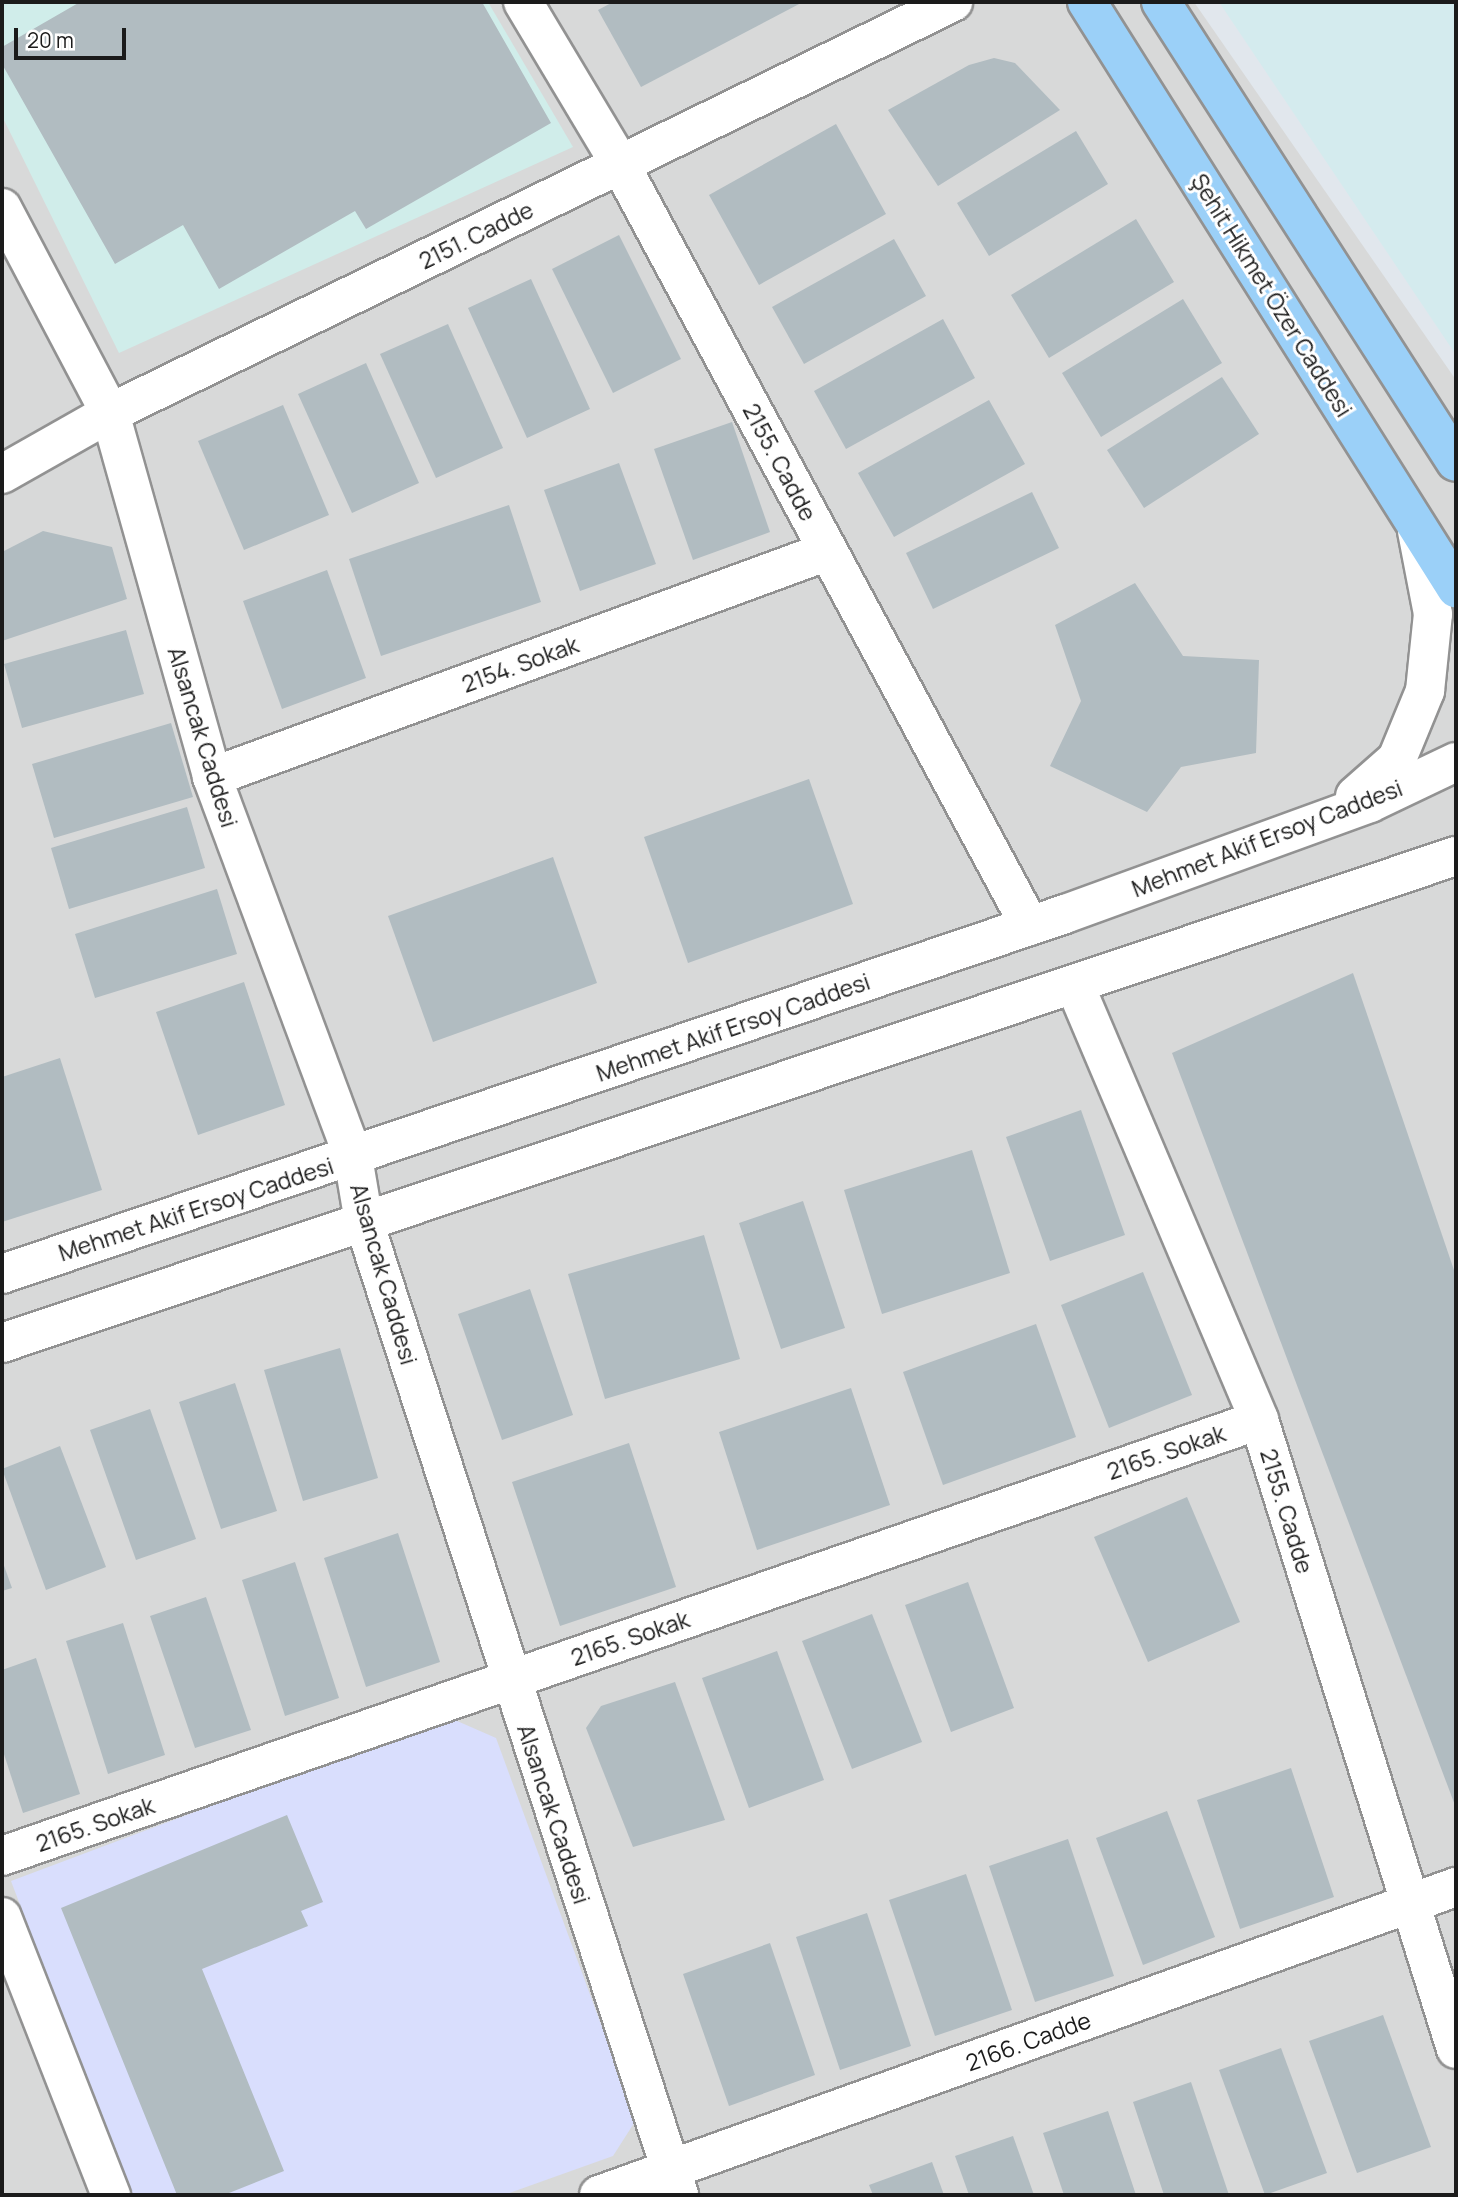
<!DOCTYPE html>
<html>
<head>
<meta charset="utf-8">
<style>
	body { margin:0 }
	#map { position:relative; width:1458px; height:2197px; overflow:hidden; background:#e1e7ed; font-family:Manrope,sans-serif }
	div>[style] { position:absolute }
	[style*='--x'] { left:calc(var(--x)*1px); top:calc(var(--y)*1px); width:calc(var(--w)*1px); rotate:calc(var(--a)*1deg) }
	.residential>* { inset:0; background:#d8d9d9 }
	.commercial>* { inset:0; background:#d0edea }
	.education>* { inset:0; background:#d9defd }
	.military>* { inset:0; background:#d4ebee }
	.building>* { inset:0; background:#b1bcc1 }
	.roads { filter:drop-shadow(2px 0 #929292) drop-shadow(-2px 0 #929292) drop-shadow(0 2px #929292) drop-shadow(0 -2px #929292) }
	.minor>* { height:38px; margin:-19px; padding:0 19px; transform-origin:19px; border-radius:19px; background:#fff }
	.major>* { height:38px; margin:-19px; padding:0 19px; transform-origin:19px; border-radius:19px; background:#9bd0f8 }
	span { translate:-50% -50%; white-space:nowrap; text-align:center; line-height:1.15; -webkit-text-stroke:6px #fff; paint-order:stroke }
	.street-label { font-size:23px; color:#1b1b1b }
	.frame { position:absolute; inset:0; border:4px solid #1b1b1b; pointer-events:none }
	.scale { position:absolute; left:14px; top:28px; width:112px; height:32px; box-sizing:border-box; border:4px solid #1b1b1b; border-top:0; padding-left:9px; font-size:21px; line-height:24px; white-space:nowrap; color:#1b1b1b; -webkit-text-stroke:5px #fff; paint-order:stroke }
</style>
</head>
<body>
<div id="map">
	<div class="residential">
		<div style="clip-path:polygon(2px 2px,1194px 2px,1456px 380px,1456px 2195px,2px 2195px)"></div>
	</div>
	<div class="commercial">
		<div style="clip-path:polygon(2px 2px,488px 2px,573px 147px,119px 353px,2px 116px)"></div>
	</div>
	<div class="education">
		<div style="clip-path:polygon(448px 1717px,496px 1738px,636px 2120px,613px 2156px,504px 2195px,130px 2195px,11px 1881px)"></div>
	</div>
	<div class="military">
		<div style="clip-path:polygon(1219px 2px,1456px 2px,1456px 355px)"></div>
	</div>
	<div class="building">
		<div style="clip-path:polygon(80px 2px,482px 2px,551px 123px,366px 229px,355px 211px,219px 289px,183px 225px,115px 264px,2px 64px,2px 47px)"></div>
		<div style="clip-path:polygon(613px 2px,803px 2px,641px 87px,598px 10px)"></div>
		<div style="clip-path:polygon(994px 58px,1015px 63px,1060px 110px,938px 186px,888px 110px,969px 65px)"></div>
		<div style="clip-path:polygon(836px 124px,886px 214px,759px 285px,709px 195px)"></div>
		<div style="clip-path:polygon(1076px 131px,1108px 184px,989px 256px,957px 203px)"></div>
		<div style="clip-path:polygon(1136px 219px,1174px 282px,1049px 358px,1011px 295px)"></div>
		<div style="clip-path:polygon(619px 235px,681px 359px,613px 393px,552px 269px)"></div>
		<div style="clip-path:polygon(894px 239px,926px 296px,804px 364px,772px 307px)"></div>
		<div style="clip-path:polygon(531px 279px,590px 409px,527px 438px,468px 308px)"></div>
		<div style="clip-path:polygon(1183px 299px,1222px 363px,1101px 437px,1062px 373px)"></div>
		<div style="clip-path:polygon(943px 319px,975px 378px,846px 449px,814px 391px)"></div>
		<div style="clip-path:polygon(448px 324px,503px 448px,436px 478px,380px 354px)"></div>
		<div style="clip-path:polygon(366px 363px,419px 483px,352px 513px,298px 394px)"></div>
		<div style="clip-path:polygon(1222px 377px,1259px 434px,1144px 508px,1107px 450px)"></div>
		<div style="clip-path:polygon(989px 400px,1025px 464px,894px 537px,858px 473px)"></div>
		<div style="clip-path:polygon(283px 405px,329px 515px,244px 550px,198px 441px)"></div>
		<div style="clip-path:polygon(732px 422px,770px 532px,693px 560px,654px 449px)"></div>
		<div style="clip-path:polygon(619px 463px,656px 564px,580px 591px,544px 490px)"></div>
		<div style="clip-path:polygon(1032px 492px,1059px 548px,933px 609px,906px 553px)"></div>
		<div style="clip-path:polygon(509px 505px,541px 602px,381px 656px,349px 559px)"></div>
		<div style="clip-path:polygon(43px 531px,112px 547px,127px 599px,2px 641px,2px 552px)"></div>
		<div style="clip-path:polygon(327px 570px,366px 678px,282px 709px,243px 601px)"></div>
		<div style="clip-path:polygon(1135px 583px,1183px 656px,1259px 660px,1256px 753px,1181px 767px,1147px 812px,1050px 766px,1081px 701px,1055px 625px)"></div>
		<div style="clip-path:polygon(126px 630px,144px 694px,22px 728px,4px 664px)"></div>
		<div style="clip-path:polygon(171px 723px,193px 797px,54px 838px,32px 764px)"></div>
		<div style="clip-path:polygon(809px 779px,853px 904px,688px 963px,644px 837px)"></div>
		<div style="clip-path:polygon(187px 807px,205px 868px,69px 909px,51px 848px)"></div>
		<div style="clip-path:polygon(553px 857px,597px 983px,433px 1042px,388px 916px)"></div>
		<div style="clip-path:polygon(217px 889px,237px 954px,95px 998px,75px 934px)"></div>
		<div style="clip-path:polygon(1353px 973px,1456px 1276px,1456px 1808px,1172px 1053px)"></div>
		<div style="clip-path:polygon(244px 982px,285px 1105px,198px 1135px,156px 1012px)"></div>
		<div style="clip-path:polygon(60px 1058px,102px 1190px,2px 1222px,2px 1077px)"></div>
		<div style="clip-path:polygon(1081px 1110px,1125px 1235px,1050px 1261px,1006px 1137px)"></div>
		<div style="clip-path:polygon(972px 1150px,1010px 1273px,882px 1314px,844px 1190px)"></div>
		<div style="clip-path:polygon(803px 1201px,845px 1328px,781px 1349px,739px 1223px)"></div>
		<div style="clip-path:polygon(704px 1235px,740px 1359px,605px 1399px,568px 1274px)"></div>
		<div style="clip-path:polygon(1143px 1272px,1192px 1395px,1109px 1428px,1061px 1305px)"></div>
		<div style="clip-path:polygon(530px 1289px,573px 1415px,502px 1440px,458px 1314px)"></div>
		<div style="clip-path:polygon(1036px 1324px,1076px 1437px,943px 1485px,903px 1372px)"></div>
		<div style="clip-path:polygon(340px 1348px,378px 1478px,303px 1501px,264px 1370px)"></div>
		<div style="clip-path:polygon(235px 1383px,277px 1511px,221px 1529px,179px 1402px)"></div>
		<div style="clip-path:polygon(851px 1388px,890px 1505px,757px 1550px,719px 1432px)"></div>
		<div style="clip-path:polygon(150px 1409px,196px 1539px,136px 1560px,90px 1430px)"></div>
		<div style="clip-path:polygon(629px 1443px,676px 1587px,560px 1626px,512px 1482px)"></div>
		<div style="clip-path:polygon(60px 1446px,106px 1567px,46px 1590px,2px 1469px)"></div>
		<div style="clip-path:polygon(1187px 1497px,1240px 1622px,1148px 1662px,1094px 1537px)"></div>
		<div style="clip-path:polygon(398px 1533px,440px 1662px,366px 1687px,324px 1558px)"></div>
		<div style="clip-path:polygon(2px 1560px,12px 1588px,2px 1591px)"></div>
		<div style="clip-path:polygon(295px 1562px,339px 1698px,285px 1716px,242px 1580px)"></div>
		<div style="clip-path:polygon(968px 1582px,1014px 1708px,951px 1732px,905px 1605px)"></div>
		<div style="clip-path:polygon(206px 1597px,251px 1730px,195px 1748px,150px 1616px)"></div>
		<div style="clip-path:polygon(872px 1614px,922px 1742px,852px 1769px,802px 1641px)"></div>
		<div style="clip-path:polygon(123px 1623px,165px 1755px,108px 1774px,66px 1641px)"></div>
		<div style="clip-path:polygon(777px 1651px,824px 1780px,749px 1808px,702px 1678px)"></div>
		<div style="clip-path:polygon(36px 1658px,80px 1794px,23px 1813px,2px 1748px,2px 1670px)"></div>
		<div style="clip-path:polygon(675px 1682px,725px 1820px,633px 1847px,586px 1728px,601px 1706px)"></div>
		<div style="clip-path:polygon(1291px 1768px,1334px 1897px,1240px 1929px,1197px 1800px)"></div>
		<div style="clip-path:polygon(1167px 1811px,1215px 1937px,1143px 1965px,1096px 1838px)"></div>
		<div style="clip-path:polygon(287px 1815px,323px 1902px,301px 1911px,308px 1926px,202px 1969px,284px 2171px,224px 2195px,177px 2195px,61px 1908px)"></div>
		<div style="clip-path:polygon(1068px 1839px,1114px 1976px,1035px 2002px,989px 1866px)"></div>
		<div style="clip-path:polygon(966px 1874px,1012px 2010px,935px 2036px,889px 1900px)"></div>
		<div style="clip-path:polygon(867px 1913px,911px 2046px,840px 2070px,796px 1937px)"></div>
		<div style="clip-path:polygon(770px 1943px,815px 2075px,729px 2106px,683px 1974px)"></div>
		<div style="clip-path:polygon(1383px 2015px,1431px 2147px,1357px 2173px,1309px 2041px)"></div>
		<div style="clip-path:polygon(1281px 2048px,1327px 2173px,1265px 2195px,1219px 2070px)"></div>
		<div style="clip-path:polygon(1191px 2082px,1229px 2195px,1164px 2195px,1133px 2102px)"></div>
		<div style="clip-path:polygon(1108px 2111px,1136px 2195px,1064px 2195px,1043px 2133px)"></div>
		<div style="clip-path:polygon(1013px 2136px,1034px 2195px,969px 2195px,955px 2156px)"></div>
		<div style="clip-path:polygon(932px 2162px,944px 2195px,873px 2195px,869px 2185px)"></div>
	</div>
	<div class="roads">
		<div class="minor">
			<div style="--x:523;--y:2;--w:189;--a:59.1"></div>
			<div style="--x:620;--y:164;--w:865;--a:61.72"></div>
			<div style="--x:2;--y:208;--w:232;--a:62.2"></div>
			<div style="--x:110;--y:413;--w:378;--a:74.3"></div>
			<div style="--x:212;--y:777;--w:405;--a:69.6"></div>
			<div style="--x:353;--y:1157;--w:66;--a:80.4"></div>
			<div style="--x:364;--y:1222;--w:1023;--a:72.06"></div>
			<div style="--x:2;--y:474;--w:124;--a:-29.5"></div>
			<div style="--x:110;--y:413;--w:938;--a:-25.99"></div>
			<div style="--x:212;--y:777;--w:656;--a:-20.15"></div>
			<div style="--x:1355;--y:796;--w:56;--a:-41.4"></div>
			<div style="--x:1397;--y:759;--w:74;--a:-67.6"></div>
			<div style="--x:1425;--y:691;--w:77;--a:-84.1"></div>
			<div style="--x:1433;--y:614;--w:85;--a:-100.9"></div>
			<div style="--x:1076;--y:988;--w:469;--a:67"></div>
			<div style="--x:1259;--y:1420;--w:659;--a:72.61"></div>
			<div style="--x:2;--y:1274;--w:1122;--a:-18.71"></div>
			<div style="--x:1065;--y:914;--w:325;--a:-20"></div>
			<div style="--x:1370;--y:803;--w:95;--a:-25.5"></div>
			<div style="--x:2;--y:1343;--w:1533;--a:-18.52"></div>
			<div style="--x:2;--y:1856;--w:1330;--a:-19.13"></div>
			<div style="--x:2;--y:1917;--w:299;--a:68.6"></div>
			<div style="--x:599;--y:2195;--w:911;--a:-19.77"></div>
		</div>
		<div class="major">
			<div style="--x:1087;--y:2;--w:693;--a:57.8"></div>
			<div style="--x:1161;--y:2;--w:546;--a:57.33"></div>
		</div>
	</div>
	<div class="street-label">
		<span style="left:476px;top:235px;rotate:-26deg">2151. Cadde</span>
		<span style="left:1272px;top:295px;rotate:58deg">Şehit Hikmet Özer Caddesi</span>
		<span style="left:780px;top:462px;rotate:62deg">2155. Cadde</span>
		<span style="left:520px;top:664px;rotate:-20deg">2154. Sokak</span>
		<span style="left:203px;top:737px;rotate:73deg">Alsancak Caddesi</span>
		<span style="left:1267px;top:838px;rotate:-21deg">Mehmet Akif Ersoy Caddesi</span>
		<span style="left:733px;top:1027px;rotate:-19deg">Mehmet Akif Ersoy Caddesi</span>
		<span style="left:196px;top:1209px;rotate:-18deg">Mehmet Akif Ersoy Caddesi</span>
		<span style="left:384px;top:1274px;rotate:74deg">Alsancak Caddesi</span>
		<span style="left:1166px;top:1452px;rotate:-19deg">2165. Sokak</span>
		<span style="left:1287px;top:1511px;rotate:73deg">2155. Cadde</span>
		<span style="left:630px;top:1638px;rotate:-19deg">2165. Sokak</span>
		<span style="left:554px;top:1814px;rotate:72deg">Alsancak Caddesi</span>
		<span style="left:95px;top:1824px;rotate:-19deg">2165. Sokak</span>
		<span style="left:1028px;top:2041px;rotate:-20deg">2166. Cadde</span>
	</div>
	<div class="frame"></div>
	<div class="scale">20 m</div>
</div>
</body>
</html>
